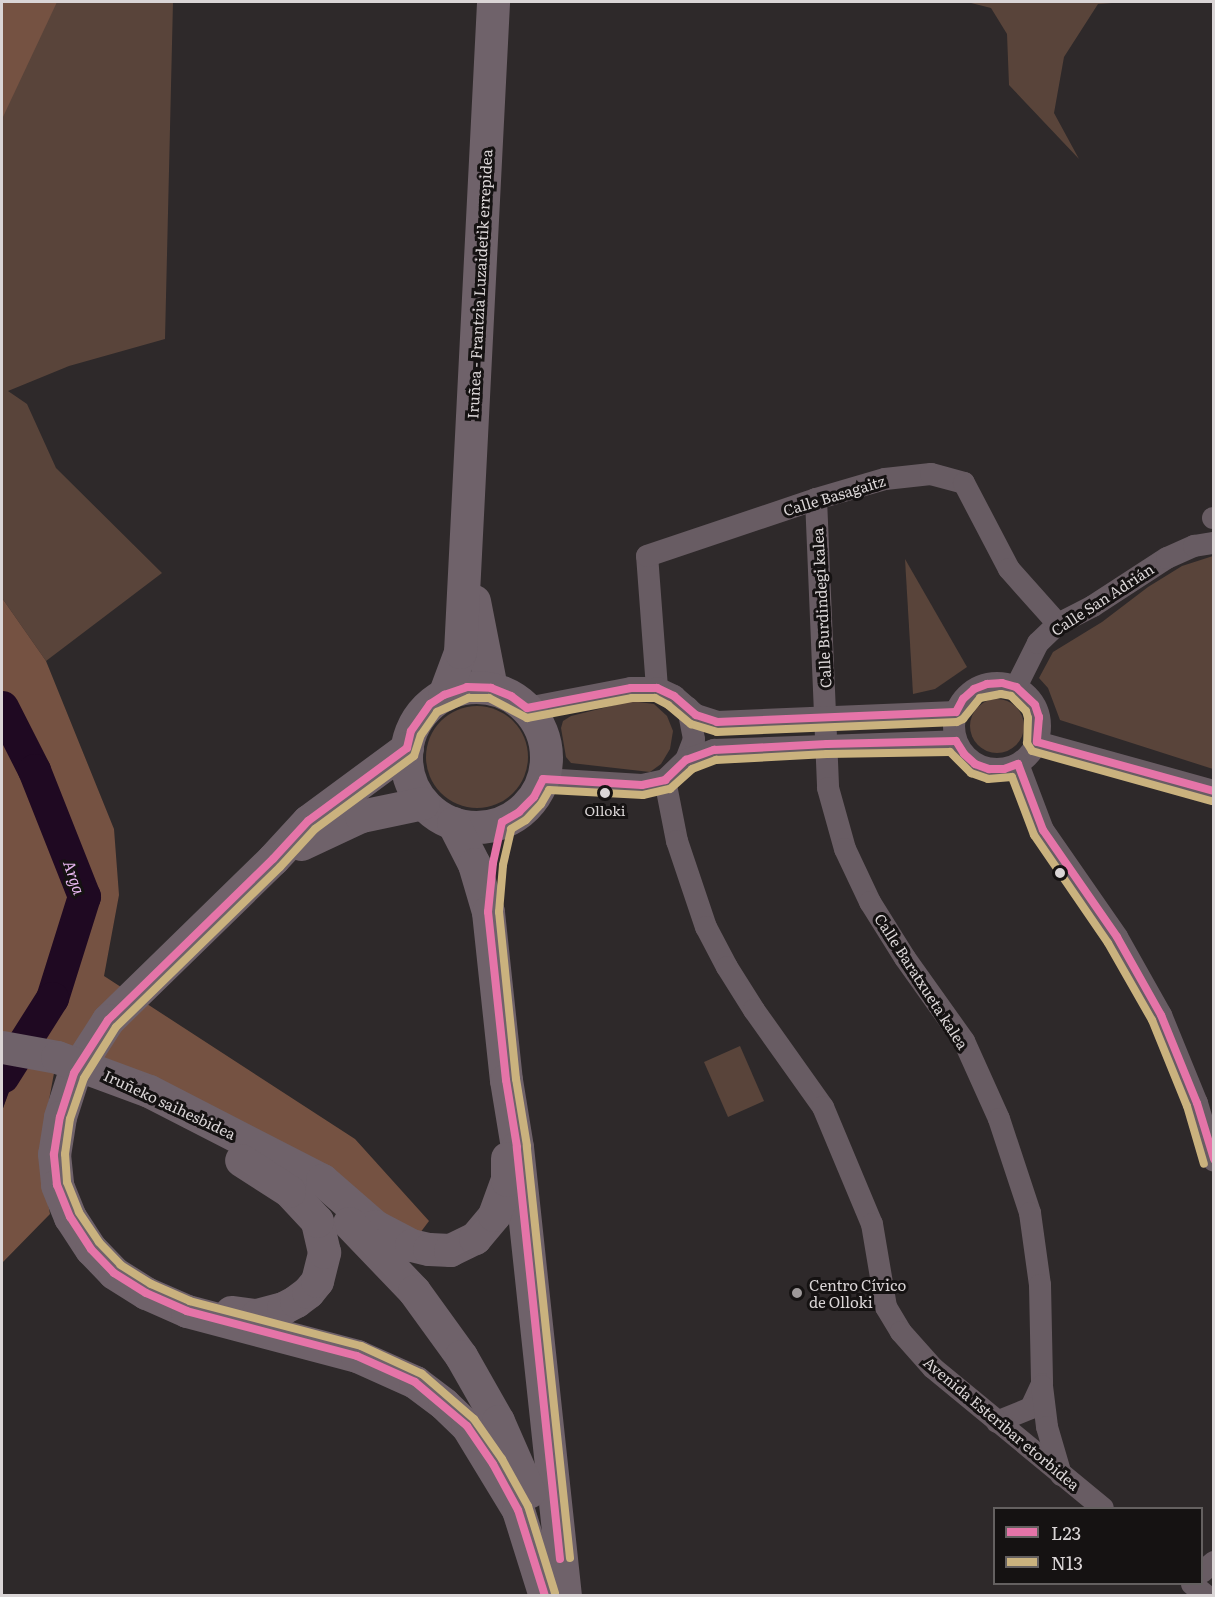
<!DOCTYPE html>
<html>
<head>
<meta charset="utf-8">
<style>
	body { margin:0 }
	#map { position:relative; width:1215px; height:1597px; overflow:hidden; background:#2e292a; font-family:Literata,serif }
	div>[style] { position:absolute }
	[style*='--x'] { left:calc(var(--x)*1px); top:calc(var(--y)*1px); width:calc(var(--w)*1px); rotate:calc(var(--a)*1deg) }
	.green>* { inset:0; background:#59443a }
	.round { border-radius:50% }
	.forest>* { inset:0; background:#755242 }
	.water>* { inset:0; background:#1f0922 }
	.river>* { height:33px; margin:-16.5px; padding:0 16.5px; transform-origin:16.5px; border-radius:16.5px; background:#1f0922 }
	.minor>* { height:22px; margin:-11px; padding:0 11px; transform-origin:11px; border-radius:11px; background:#685c63 }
	.minor>.ring { margin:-11px; padding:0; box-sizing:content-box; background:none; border:22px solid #685c63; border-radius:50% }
	.highway>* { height:33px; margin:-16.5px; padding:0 16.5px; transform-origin:16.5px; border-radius:16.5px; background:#6f626a }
	.highway>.ring { margin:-16.5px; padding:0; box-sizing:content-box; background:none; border:33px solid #6f626a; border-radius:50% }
	.bus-1>* { height:8px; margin:-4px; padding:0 4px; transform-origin:4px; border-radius:4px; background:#e574a8 }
	.bus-2>* { height:8px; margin:-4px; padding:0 4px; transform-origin:4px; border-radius:4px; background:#cab27e }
	.dots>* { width:16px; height:16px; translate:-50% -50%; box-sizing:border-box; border:3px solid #151212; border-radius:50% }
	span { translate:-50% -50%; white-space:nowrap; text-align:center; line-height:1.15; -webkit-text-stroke:6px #151212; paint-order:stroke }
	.bus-label { font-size:14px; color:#dad5d6 }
	.street-label { font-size:15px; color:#dad5d6 }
	.poi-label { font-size:15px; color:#dad5d6 }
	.left { translate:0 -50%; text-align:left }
	.water-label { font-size:16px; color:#e4b5ec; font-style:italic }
	.frame { position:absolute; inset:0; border:3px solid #dad5d6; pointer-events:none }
	.legend { position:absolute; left:993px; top:1507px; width:210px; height:78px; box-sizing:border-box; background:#151212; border:2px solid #646060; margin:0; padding:8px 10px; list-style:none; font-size:18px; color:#dad5d6 }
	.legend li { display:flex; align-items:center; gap:12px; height:30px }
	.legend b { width:30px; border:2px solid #646060 }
</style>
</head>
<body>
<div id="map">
	<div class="green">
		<div style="clip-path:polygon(34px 2px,173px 2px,165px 339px,69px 366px,8px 391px,27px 404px,56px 468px,162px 573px,46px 661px,2px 598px,2px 78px)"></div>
		<div style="clip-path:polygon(967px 2px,1126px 2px,1098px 4px,1064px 57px,1054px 113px,1079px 159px,1009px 85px,1007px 34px,991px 8px)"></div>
		<div style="clip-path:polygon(1213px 556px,1213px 769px,1060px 720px,1048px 688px,1039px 678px,1053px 652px,1102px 622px,1148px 587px,1182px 566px)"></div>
		<div style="clip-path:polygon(905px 559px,967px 667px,935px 689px,913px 694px)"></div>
		<div class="round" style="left:970px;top:699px;width:54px;height:54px"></div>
		<div style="clip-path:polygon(631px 701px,654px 704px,667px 716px,673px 731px,670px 749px,661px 764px,650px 772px,571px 763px,566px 757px,561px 728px,563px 721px,571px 716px)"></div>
		<div class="round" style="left:426px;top:706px;width:102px;height:102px"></div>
		<div style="clip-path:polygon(740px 1046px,764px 1101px,728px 1117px,704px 1062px)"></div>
	</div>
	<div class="forest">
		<div style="clip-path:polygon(2px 2px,57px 2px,2px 119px)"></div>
		<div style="clip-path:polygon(2px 598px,46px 661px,114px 829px,119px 895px,104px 976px,355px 1139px,429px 1221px,411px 1245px,57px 1057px,39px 1154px,50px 1214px,2px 1263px,2px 1111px,24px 1051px,2px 1054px)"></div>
	</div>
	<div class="water">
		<div style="clip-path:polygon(32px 1028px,4px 1105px,2px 1111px,2px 1054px)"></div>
	</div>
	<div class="river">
		<div style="--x:2;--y:707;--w:71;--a:63.1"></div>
		<div style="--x:34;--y:770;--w:136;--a:68.4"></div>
		<div style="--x:84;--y:896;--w:107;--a:107.4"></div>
		<div style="--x:52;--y:998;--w:93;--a:122.3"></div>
	</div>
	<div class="minor">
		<div style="--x:816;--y:499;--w:289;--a:87.6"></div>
		<div style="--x:828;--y:788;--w:63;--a:74.4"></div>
		<div style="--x:845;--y:849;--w:59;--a:64.7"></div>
		<div style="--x:870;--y:902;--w:66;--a:58"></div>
		<div style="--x:905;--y:958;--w:102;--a:54.6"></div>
		<div style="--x:964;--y:1041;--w:85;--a:65.8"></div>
		<div style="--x:999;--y:1119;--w:99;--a:71.7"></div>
		<div style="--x:1030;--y:1213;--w:73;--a:82.1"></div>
		<div style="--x:1040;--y:1285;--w:99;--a:88.8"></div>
		<div style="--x:1042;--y:1384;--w:26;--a:115"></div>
		<div style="--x:1031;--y:1408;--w:37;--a:158"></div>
		<div style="--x:1213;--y:518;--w:1;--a:0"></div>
		<div class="ring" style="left:954px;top:683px;width:64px;height:64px"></div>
		<div style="--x:1016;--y:687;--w:49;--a:-63.4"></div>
		<div style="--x:1038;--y:643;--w:28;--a:-44"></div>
		<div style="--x:1058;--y:624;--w:39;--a:-27"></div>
		<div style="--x:1093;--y:606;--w:88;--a:-33"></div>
		<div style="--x:1167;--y:558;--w:30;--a:-24"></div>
		<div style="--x:1194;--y:546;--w:20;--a:-9"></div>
		<div style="--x:657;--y:688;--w:132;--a:-94.3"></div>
		<div style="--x:647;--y:556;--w:178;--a:-18.6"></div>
		<div style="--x:816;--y:499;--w:72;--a:-16.2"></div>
		<div style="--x:885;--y:479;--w:46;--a:-6.2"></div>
		<div style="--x:931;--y:474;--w:34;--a:15"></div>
		<div style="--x:964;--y:483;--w:97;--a:62.4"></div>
		<div style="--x:1009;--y:569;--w:74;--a:48.3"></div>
		<div style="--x:527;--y:708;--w:106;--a:-10.9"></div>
		<div style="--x:631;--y:688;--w:26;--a:0"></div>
		<div style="--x:657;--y:688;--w:19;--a:25"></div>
		<div style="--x:674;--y:696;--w:29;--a:41"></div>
		<div style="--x:696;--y:715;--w:22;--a:18"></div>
		<div style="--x:717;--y:722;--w:239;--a:-2.4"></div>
		<div style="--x:1037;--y:742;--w:184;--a:15.5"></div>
		<div style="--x:686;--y:760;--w:22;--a:-69"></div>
		<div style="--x:694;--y:739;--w:32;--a:-101"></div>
		<div style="--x:1018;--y:764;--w:71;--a:69.3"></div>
		<div style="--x:1043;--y:830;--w:130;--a:55.3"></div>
		<div style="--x:1117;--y:937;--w:90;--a:60.6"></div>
		<div style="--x:1161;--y:1015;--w:95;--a:67.8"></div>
		<div style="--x:1197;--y:1103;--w:60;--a:73.7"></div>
		<div style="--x:543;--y:779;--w:99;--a:3.5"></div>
		<div style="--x:642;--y:785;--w:24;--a:-12"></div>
		<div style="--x:665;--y:780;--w:29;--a:-44"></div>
		<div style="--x:686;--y:760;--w:30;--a:-20"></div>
		<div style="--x:714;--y:750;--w:242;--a:-2.1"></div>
		<div style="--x:665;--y:780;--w:62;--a:78.9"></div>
		<div style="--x:677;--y:841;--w:91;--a:71.4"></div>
		<div style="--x:706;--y:927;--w:45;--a:62.3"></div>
		<div style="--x:727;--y:967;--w:51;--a:57.9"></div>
		<div style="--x:754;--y:1010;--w:119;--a:54.6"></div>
		<div style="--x:823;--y:1107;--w:127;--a:67.3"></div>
		<div style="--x:872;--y:1224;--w:84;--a:80.4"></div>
		<div style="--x:886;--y:1307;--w:29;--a:59"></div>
		<div style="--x:901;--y:1332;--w:48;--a:48.4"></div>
		<div style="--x:933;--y:1368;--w:220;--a:39.5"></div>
		<div style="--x:1042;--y:1386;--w:41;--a:83"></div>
		<div style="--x:1047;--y:1427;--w:50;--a:73.7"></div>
		<div style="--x:1202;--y:1572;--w:16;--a:-40"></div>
		<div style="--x:1192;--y:1584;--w:19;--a:39"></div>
	</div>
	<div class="highway">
		<div style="--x:474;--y:601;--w:89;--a:78.9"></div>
		<div class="ring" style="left:406px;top:687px;width:107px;height:107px"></div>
		<div style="--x:444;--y:695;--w:46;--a:-69.6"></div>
		<div style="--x:460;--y:652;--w:651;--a:-87.09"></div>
		<div style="--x:407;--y:748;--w:123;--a:143.6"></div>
		<div style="--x:308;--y:821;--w:52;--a:132.6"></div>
		<div style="--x:273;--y:859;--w:231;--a:135.7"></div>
		<div style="--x:108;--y:1020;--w:63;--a:122.7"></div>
		<div style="--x:74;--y:1073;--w:46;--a:107.7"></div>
		<div style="--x:60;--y:1117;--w:37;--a:99"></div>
		<div style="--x:54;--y:1154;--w:31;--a:84"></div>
		<div style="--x:57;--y:1185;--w:35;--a:68"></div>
		<div style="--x:70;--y:1217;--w:38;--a:57"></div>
		<div style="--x:91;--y:1249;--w:33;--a:46"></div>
		<div style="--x:114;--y:1273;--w:38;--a:32"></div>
		<div style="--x:146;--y:1293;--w:45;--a:23.7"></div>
		<div style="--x:187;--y:1311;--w:176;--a:14.8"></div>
		<div style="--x:357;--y:1356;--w:64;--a:24.1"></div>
		<div style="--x:415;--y:1382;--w:36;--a:37"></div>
		<div style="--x:444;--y:1404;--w:32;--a:44"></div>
		<div style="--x:467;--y:1426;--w:98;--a:58.7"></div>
		<div style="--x:518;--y:1510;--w:90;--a:72.6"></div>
		<div style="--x:453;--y:823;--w:46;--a:62.9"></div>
		<div style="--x:474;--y:864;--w:50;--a:73.7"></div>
		<div style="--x:488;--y:912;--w:169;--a:83.9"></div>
		<div style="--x:506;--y:1080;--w:68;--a:80.7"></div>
		<div style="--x:517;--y:1147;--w:452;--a:83.9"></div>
		<div style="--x:301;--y:844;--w:66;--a:-25"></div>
		<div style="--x:361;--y:816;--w:63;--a:-11.8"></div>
		<div style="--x:2;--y:1047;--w:56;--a:10.3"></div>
		<div style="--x:57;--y:1057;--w:98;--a:20.3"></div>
		<div style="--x:149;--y:1091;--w:195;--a:27.2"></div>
		<div style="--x:322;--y:1180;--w:70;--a:41"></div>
		<div style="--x:375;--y:1226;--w:41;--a:27.8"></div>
		<div style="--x:411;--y:1245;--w:18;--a:13"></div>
		<div style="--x:429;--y:1249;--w:21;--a:3"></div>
		<div style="--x:450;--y:1250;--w:28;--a:-26"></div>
		<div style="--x:475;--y:1238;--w:30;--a:-50"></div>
		<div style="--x:494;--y:1215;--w:37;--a:-70"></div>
		<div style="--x:507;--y:1180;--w:22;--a:-90"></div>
		<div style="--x:349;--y:1223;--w:94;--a:46.3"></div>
		<div style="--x:414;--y:1291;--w:80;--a:54.1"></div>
		<div style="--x:461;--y:1356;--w:75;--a:60.4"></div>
		<div style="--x:498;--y:1421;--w:77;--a:66.4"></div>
		<div style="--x:231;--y:1312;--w:26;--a:7"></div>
		<div style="--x:257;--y:1315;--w:27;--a:-15"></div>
		<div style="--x:283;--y:1308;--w:15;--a:-28"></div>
		<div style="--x:296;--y:1301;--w:15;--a:-37"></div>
		<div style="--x:308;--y:1292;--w:14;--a:-51"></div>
		<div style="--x:317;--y:1281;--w:30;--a:-76"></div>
		<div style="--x:324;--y:1252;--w:32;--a:-103"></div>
		<div style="--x:317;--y:1221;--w:41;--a:-133"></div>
		<div style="--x:289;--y:1191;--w:57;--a:-147.1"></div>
	</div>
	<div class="bus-1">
		<div style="--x:560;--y:1559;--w:414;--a:-96"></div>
		<div style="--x:517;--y:1147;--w:68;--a:-99.3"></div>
		<div style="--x:506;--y:1080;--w:169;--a:-96.1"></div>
		<div style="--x:488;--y:912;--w:49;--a:-84.2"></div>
		<div style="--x:493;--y:863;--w:42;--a:-77.6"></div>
		<div style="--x:502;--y:822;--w:20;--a:-30"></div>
		<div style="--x:519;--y:812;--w:21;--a:-45"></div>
		<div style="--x:534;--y:797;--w:20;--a:-63"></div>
		<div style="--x:543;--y:779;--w:99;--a:3.5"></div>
		<div style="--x:642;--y:785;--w:24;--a:-12"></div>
		<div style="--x:665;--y:780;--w:29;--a:-44"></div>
		<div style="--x:686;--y:760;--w:30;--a:-20"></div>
		<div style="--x:714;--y:750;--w:113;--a:-3"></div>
		<div style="--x:827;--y:744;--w:129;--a:-1.3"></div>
		<div style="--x:956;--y:741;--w:15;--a:58"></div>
		<div style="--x:964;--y:754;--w:15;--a:42"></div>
		<div style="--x:975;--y:764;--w:15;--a:20"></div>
		<div style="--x:989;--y:769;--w:15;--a:0"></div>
		<div style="--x:1004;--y:769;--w:15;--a:-20"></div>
		<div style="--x:1018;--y:764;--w:71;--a:69.3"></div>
		<div style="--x:1043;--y:830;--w:130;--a:55.3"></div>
		<div style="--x:1117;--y:937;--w:90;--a:60.6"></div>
		<div style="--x:1161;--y:1015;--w:95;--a:67.8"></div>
		<div style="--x:1197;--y:1103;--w:59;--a:73.1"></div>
		<div style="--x:545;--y:1596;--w:90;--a:-107.4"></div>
		<div style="--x:518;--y:1510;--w:52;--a:-118.5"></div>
		<div style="--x:493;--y:1464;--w:46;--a:-124.4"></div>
		<div style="--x:467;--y:1426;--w:68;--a:-139.8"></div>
		<div style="--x:415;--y:1382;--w:64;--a:-155.9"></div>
		<div style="--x:357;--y:1356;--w:176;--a:-165.2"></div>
		<div style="--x:187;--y:1311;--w:45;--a:-156.3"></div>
		<div style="--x:146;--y:1293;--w:38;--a:-148"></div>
		<div style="--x:114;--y:1273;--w:33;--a:-134"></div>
		<div style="--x:91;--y:1249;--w:38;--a:-123"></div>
		<div style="--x:70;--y:1217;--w:35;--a:-112"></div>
		<div style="--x:57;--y:1185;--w:31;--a:-96"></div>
		<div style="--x:54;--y:1154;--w:37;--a:-81"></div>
		<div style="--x:60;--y:1117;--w:46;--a:-72.3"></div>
		<div style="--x:74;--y:1073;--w:63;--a:-57.3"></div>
		<div style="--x:108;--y:1020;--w:231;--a:-44.3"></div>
		<div style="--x:273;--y:859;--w:52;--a:-47.4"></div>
		<div style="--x:308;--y:821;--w:123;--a:-36.4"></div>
		<div style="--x:407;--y:748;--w:17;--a:-77"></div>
		<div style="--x:411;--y:731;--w:33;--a:-55"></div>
		<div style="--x:430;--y:704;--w:17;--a:-33"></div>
		<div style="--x:444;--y:695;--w:24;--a:-19"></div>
		<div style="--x:467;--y:687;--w:24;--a:2"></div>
		<div style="--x:491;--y:688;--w:22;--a:22"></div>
		<div style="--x:511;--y:696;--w:20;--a:37"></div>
		<div style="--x:527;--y:708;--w:106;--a:-10.9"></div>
		<div style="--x:631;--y:688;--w:26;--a:0"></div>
		<div style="--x:657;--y:688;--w:19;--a:25"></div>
		<div style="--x:674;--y:696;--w:29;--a:41"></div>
		<div style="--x:696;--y:715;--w:22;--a:18"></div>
		<div style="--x:717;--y:722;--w:239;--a:-2.4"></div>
		<div style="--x:956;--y:712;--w:15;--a:-62"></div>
		<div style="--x:963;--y:699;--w:15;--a:-42"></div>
		<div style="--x:974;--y:689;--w:14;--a:-21"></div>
		<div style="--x:987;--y:684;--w:15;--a:-4"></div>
		<div style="--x:1002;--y:683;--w:15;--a:16"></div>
		<div style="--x:1016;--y:687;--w:26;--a:43"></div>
		<div style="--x:1035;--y:705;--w:13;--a:72"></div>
		<div style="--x:1039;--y:717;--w:25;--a:95"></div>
		<div style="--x:1037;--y:742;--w:184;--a:15.5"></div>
	</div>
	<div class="bus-2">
		<div style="--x:570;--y:1558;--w:414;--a:-96"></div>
		<div style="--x:527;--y:1146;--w:68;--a:-99.3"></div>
		<div style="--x:516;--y:1079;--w:168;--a:-95.8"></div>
		<div style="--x:499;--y:912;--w:47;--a:-85.1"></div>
		<div style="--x:503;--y:865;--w:37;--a:-77"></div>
		<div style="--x:511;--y:829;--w:17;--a:-31"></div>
		<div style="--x:526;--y:820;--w:22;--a:-47"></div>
		<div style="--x:541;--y:804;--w:16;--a:-60"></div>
		<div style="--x:549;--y:790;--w:94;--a:3"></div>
		<div style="--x:643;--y:795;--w:28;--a:-13"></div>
		<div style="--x:670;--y:789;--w:30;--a:-42"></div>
		<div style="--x:692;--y:769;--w:26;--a:-21"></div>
		<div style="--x:716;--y:760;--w:111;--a:-3.1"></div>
		<div style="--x:827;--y:754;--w:123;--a:-0.9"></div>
		<div style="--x:950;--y:752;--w:30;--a:45"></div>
		<div style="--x:971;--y:773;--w:18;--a:19"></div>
		<div style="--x:988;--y:779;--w:24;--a:-5"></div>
		<div style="--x:1012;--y:777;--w:62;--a:69.2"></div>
		<div style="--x:1034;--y:835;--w:131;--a:55.6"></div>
		<div style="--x:1108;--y:943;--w:89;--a:60.3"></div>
		<div style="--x:1152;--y:1020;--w:93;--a:67.9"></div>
		<div style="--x:1187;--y:1106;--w:60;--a:73.7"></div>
		<div style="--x:555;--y:1593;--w:91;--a:-107.2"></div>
		<div style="--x:528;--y:1506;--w:54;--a:-119"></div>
		<div style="--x:502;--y:1459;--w:49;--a:-125"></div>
		<div style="--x:474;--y:1419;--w:69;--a:-139.1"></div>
		<div style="--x:422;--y:1374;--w:67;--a:-155.3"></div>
		<div style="--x:361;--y:1346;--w:177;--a:-165.3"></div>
		<div style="--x:190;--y:1301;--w:43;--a:-156.4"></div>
		<div style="--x:151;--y:1284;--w:36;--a:-148"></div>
		<div style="--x:121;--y:1265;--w:32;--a:-134"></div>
		<div style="--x:99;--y:1242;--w:36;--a:-124"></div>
		<div style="--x:79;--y:1212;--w:32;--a:-112"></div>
		<div style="--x:67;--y:1182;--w:28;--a:-94"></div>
		<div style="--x:65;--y:1154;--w:35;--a:-82"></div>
		<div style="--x:70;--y:1119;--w:43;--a:-71.1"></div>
		<div style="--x:84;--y:1078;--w:60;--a:-57.9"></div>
		<div style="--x:116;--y:1027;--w:229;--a:-44.3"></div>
		<div style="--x:280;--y:867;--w:52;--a:-47.4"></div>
		<div style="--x:315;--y:829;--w:123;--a:-36.4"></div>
		<div style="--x:414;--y:756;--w:22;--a:-72"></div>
		<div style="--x:421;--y:735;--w:28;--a:-55"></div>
		<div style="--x:437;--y:712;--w:35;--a:-24"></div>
		<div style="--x:469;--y:698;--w:20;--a:0"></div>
		<div style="--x:489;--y:698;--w:43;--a:27.8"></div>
		<div style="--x:527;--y:718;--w:107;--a:-10.8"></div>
		<div style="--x:632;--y:698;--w:23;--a:0"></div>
		<div style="--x:655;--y:698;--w:15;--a:28"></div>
		<div style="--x:668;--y:705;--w:30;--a:40"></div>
		<div style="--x:691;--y:724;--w:27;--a:17"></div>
		<div style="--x:717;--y:732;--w:240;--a:-2.4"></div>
		<div style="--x:957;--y:722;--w:7;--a:-27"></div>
		<div style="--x:963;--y:719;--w:27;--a:-51"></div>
		<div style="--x:980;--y:698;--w:21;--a:-11"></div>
		<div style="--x:1001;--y:694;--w:10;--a:11"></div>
		<div style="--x:1011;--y:696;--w:21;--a:45"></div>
		<div style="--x:1026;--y:711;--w:7;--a:74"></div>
		<div style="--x:1028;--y:718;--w:25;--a:92"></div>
		<div style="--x:1027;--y:743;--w:9;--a:58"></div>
		<div style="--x:1032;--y:751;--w:186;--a:15.6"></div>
	</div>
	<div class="dots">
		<div style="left:605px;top:793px;background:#dad5d6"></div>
		<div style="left:1060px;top:873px;background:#dad5d6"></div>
		<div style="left:797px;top:1293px;background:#9e999a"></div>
	</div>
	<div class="bus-label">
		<span style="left:605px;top:810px">Olloki</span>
	</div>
	<div class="street-label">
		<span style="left:479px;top:284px;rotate:-87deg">Iruñea - Frantzia Luzaidetik errepidea</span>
		<span style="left:834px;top:495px;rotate:-17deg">Calle Basagaitz</span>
		<span style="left:1102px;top:599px;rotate:-33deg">Calle San Adrián</span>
		<span style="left:821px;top:608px;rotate:-93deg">Calle Burdindegi kalea</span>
		<span style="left:922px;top:981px;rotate:57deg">Calle Baratxueta kalea</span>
		<span style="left:170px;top:1104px;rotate:25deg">Iruñeko saihesbidea</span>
		<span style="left:1002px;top:1423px;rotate:40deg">Avenida Esteribar etorbidea</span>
	</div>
	<div class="poi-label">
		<span class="left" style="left:809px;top:1293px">Centro Cívico<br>de Olloki</span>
	</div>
	<div class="water-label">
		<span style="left:75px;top:877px;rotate:71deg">Arga</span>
	</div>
	<div class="frame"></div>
	<ul class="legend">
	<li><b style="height:8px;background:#e574a8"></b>L23</li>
	<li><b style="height:8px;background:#cab27e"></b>N13</li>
	</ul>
</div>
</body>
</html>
